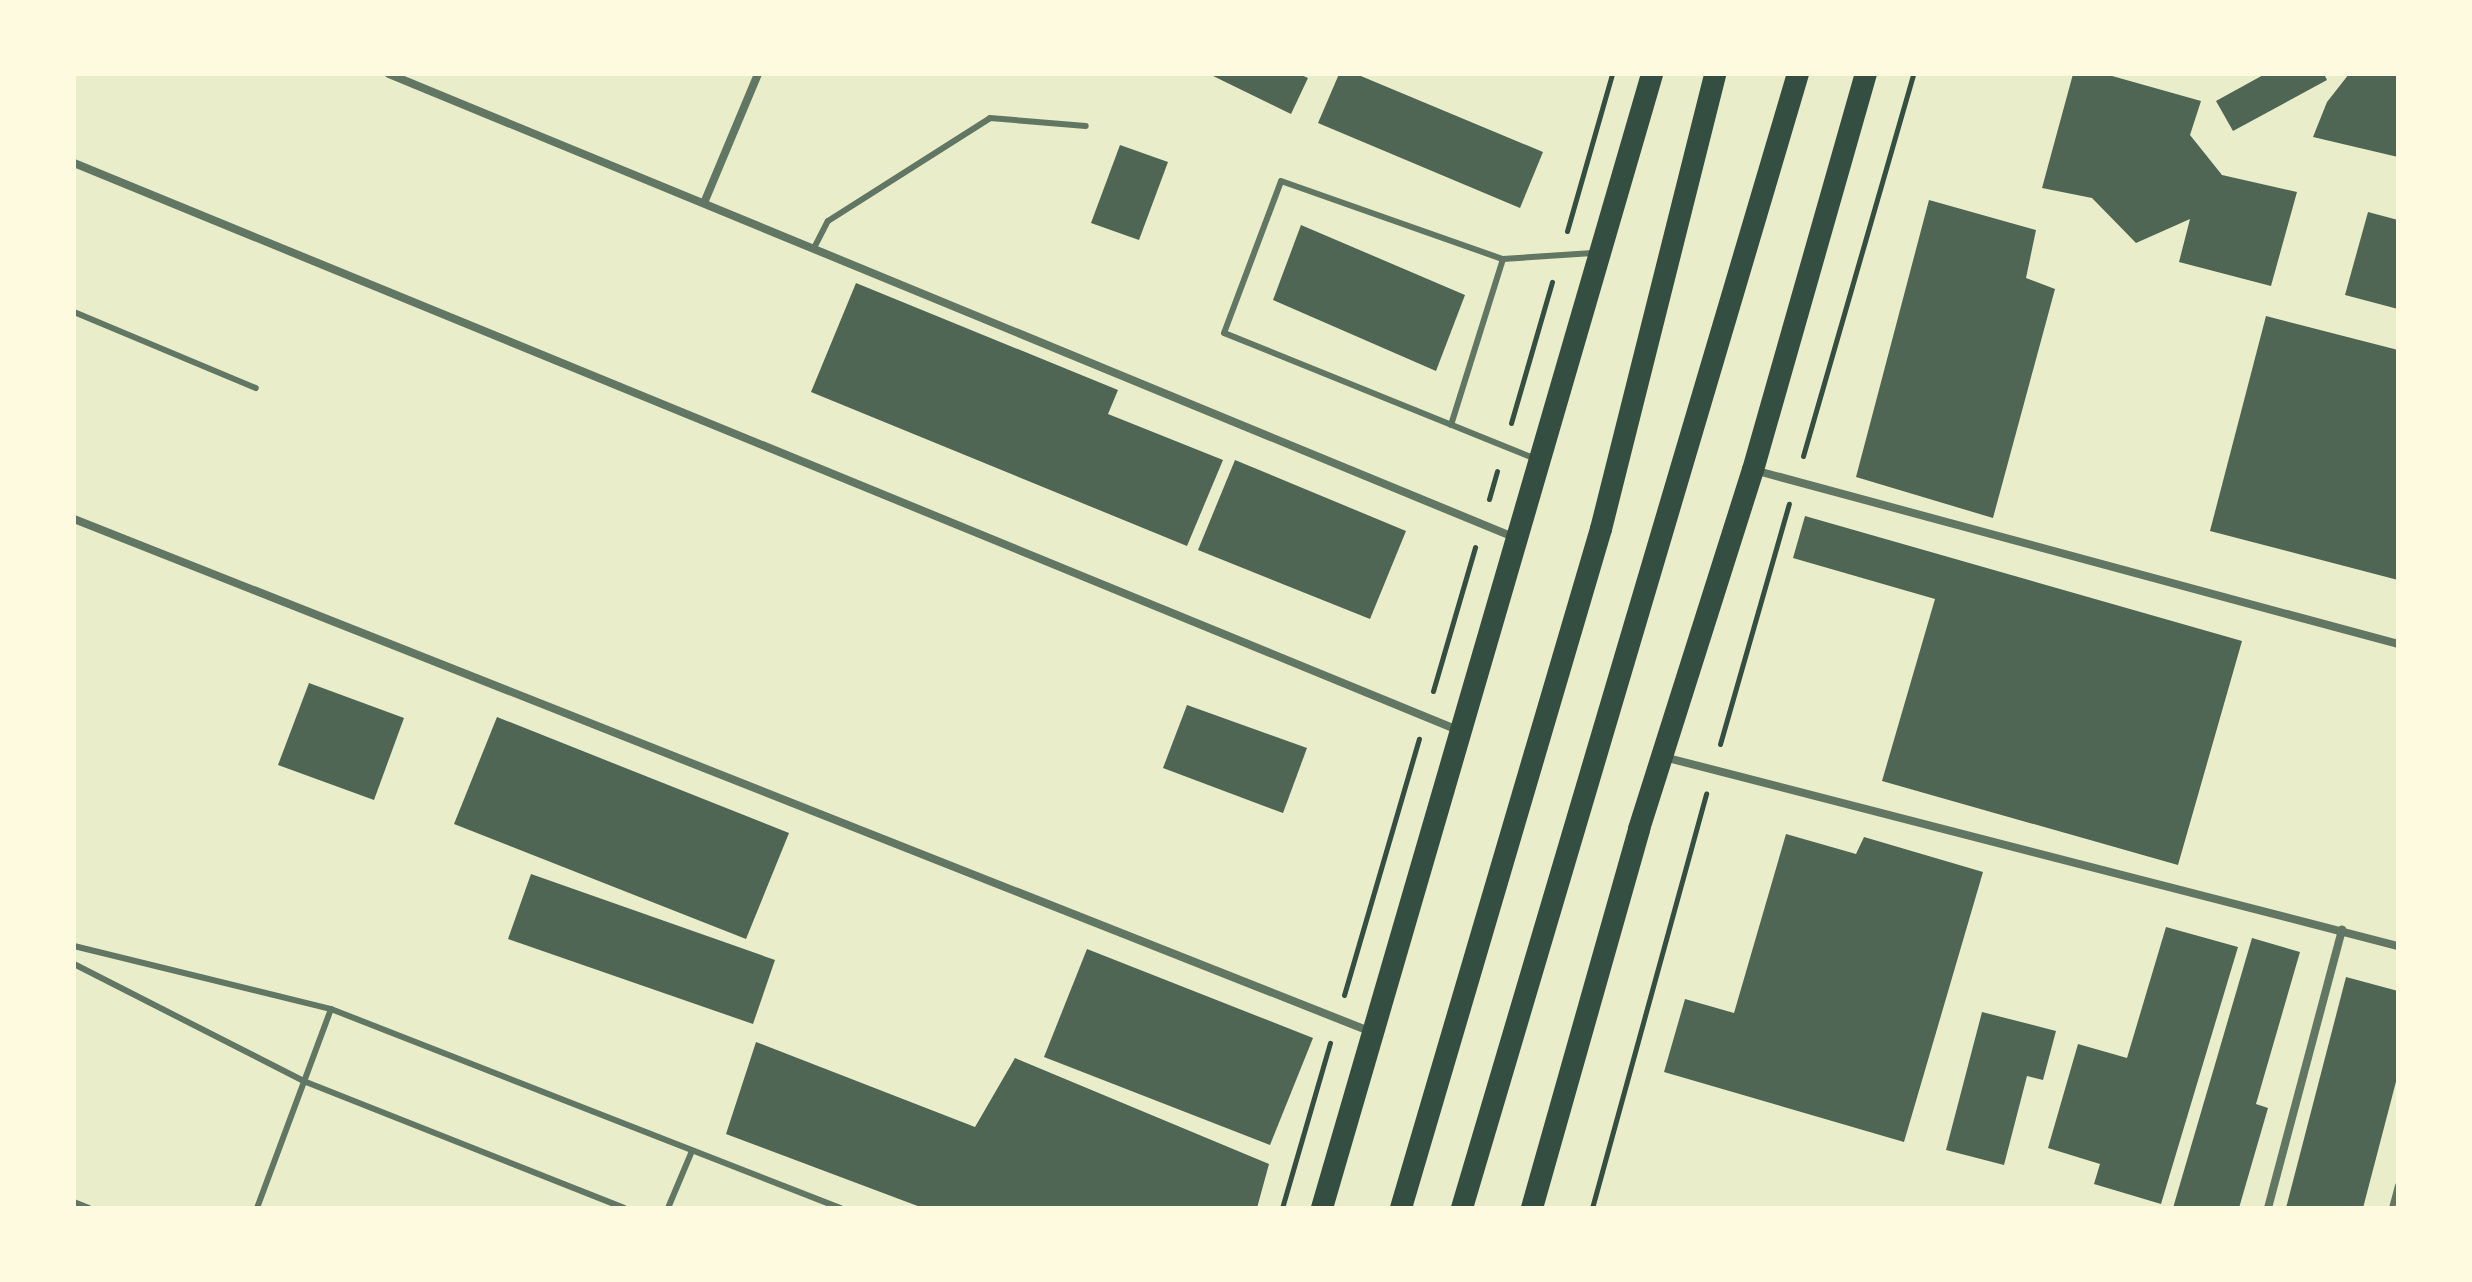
<!DOCTYPE html>
<html>
<head>
<meta charset="utf-8">
<style>
	body { margin:0 }
	#map { position:relative; width:2472px; height:1282px; overflow:hidden; background:#e9edc9; font-family:"PT Serif",serif }
	div>[style] { position:absolute }
	[style*='--x'] { left:calc(var(--x)*1px); top:calc(var(--y)*1px); width:calc(var(--w)*1px); rotate:calc(var(--a)*1deg) }
	.building>* { inset:0; background:#4f6655 }
	.path>* { height:5px; margin:-2.5px; padding:0 2.5px; transform-origin:2.5px; border-radius:2.5px; background:#344e41 }
	.service>* { height:6px; margin:-3px; padding:0 3px; transform-origin:3px; border-radius:3px; background:#617663 }
	.minor>* { height:8px; margin:-4px; padding:0 4px; transform-origin:4px; border-radius:4px; background:#617663 }
	.trunk>* { height:22px; margin:-11px; padding:0 11px; transform-origin:11px; border-radius:11px; background:#344e41 }
	span { translate:-50% -50%; white-space:nowrap; text-align:center; line-height:1.15; -webkit-text-stroke:8px #fefae0; paint-order:stroke }
	.frame { position:absolute; inset:0; border:76px solid #fefae0; pointer-events:none }
</style>
</head>
<body>
<div id="map">
	<div class="building">
		<div style="clip-path:polygon(1209px 74px,1299px 74px,1308px 78px,1291px 114px)"></div>
		<div style="clip-path:polygon(1339px 74px,1356px 74px,1543px 152px,1520px 208px,1318px 123px)"></div>
		<div style="clip-path:polygon(2073px 74px,2105px 74px,2201px 101px,2190px 135px,2222px 175px,2297px 192px,2271px 286px,2179px 262px,2190px 219px,2136px 243px,2092px 198px,2042px 188px)"></div>
		<div style="clip-path:polygon(2265px 74px,2324px 74px,2327px 80px,2233px 131px,2216px 101px)"></div>
		<div style="clip-path:polygon(2349px 74px,2398px 74px,2398px 157px,2313px 137px,2327px 102px)"></div>
		<div style="clip-path:polygon(1120px 145px,1168px 162px,1139px 240px,1091px 223px)"></div>
		<div style="clip-path:polygon(1929px 200px,2036px 230px,2026px 278px,2055px 289px,1993px 518px,1856px 477px)"></div>
		<div style="clip-path:polygon(2368px 212px,2398px 220px,2398px 309px,2345px 295px)"></div>
		<div style="clip-path:polygon(1301px 225px,1465px 295px,1436px 371px,1273px 300px)"></div>
		<div style="clip-path:polygon(856px 283px,1118px 390px,1108px 414px,1223px 460px,1187px 546px,811px 392px)"></div>
		<div style="clip-path:polygon(2266px 316px,2398px 350px,2398px 580px,2210px 531px)"></div>
		<div style="clip-path:polygon(1235px 460px,1406px 531px,1370px 619px,1198px 550px)"></div>
		<div style="clip-path:polygon(1805px 516px,2242px 641px,2178px 865px,1882px 781px,1935px 599px,1793px 558px)"></div>
		<div style="clip-path:polygon(309px 683px,404px 718px,374px 800px,278px 765px)"></div>
		<div style="clip-path:polygon(1187px 705px,1307px 748px,1283px 813px,1163px 768px)"></div>
		<div style="clip-path:polygon(497px 717px,789px 833px,746px 939px,454px 824px)"></div>
		<div style="clip-path:polygon(1786px 834px,1856px 854px,1864px 837px,1983px 872px,1904px 1142px,1664px 1072px,1685px 999px,1734px 1013px)"></div>
		<div style="clip-path:polygon(531px 874px,775px 960px,753px 1024px,508px 939px)"></div>
		<div style="clip-path:polygon(2166px 927px,2238px 947px,2161px 1204px,2094px 1184px,2100px 1164px,2048px 1148px,2078px 1044px,2127px 1058px)"></div>
		<div style="clip-path:polygon(2252px 938px,2300px 952px,2256px 1104px,2268px 1108px,2239px 1208px,2173px 1208px)"></div>
		<div style="clip-path:polygon(1087px 949px,1313px 1038px,1270px 1145px,1044px 1057px)"></div>
		<div style="clip-path:polygon(2346px 977px,2398px 991px,2398px 1074px,2363px 1208px,2286px 1208px)"></div>
		<div style="clip-path:polygon(1982px 1012px,2056px 1031px,2043px 1080px,2027px 1076px,2004px 1165px,1946px 1150px)"></div>
		<div style="clip-path:polygon(756px 1042px,975px 1127px,1015px 1058px,1269px 1164px,1257px 1208px,923px 1208px,726px 1134px)"></div>
	</div>
	<div class="path">
		<div style="--x:1567;--y:231;--w:163;--a:-74"></div>
		<div style="--x:1511;--y:423;--w:147;--a:-73.8"></div>
		<div style="--x:1803;--y:456;--w:398;--a:-73.9"></div>
		<div style="--x:1489;--y:499;--w:29;--a:-74"></div>
		<div style="--x:1433;--y:691;--w:150;--a:-73.7"></div>
		<div style="--x:1720;--y:744;--w:250;--a:-74"></div>
		<div style="--x:1344;--y:995;--w:267;--a:-73.7"></div>
		<div style="--x:1282;--y:1208;--w:172;--a:-73.8"></div>
		<div style="--x:1592;--y:1208;--w:430;--a:-74.6"></div>
	</div>
	<div class="service">
		<div style="--x:814;--y:248;--w:30;--a:-63"></div>
		<div style="--x:828;--y:221;--w:192;--a:-32.4"></div>
		<div style="--x:990;--y:118;--w:96;--a:4.8"></div>
		<div style="--x:74;--y:312;--w:197;--a:22.7"></div>
		<div style="--x:1451;--y:425;--w:174;--a:-72.6"></div>
		<div style="--x:1536;--y:459;--w:336;--a:-158"></div>
		<div style="--x:1224;--y:333;--w:162;--a:-69.4"></div>
		<div style="--x:1281;--y:181;--w:235;--a:19.4"></div>
		<div style="--x:1503;--y:259;--w:90;--a:-3.8"></div>
		<div style="--x:74;--y:946;--w:265;--a:13.8"></div>
		<div style="--x:331;--y:1009;--w:547;--a:21.35"></div>
		<div style="--x:74;--y:964;--w:260;--a:27"></div>
		<div style="--x:306;--y:1082;--w:342;--a:21.6"></div>
		<div style="--x:74;--y:1202;--w:16;--a:22"></div>
		<div style="--x:257;--y:1208;--w:212;--a:-69.6"></div>
		<div style="--x:668;--y:1208;--w:62;--a:-67.2"></div>
		<div style="--x:2392;--y:1208;--w:23;--a:-75"></div>
	</div>
	<div class="minor">
		<div style="--x:389;--y:74;--w:1219;--a:22.38"></div>
		<div style="--x:74;--y:163;--w:1498;--a:22.28"></div>
		<div style="--x:704;--y:203;--w:140;--a:-67.3"></div>
		<div style="--x:1754;--y:470;--w:667;--a:15.12"></div>
		<div style="--x:74;--y:519;--w:1396;--a:21.57"></div>
		<div style="--x:1664;--y:757;--w:758;--a:14.44"></div>
		<div style="--x:2268;--y:1208;--w:288;--a:-75.1"></div>
	</div>
	<div class="trunk">
		<div style="--x:1322;--y:1208;--w:1181;--a:-73.77"></div>
		<div style="--x:1401;--y:1208;--w:708;--a:-73.59"></div>
		<div style="--x:1601;--y:529;--w:469;--a:-75.9"></div>
		<div style="--x:1462;--y:1208;--w:1183;--a:-73.5"></div>
		<div style="--x:1532;--y:1208;--w:394;--a:-74.2"></div>
		<div style="--x:1639;--y:829;--w:377;--a:-72.4"></div>
		<div style="--x:1753;--y:470;--w:412;--a:-74.1"></div>
	</div>
	<div class="frame"></div>
</div>
</body>
</html>
